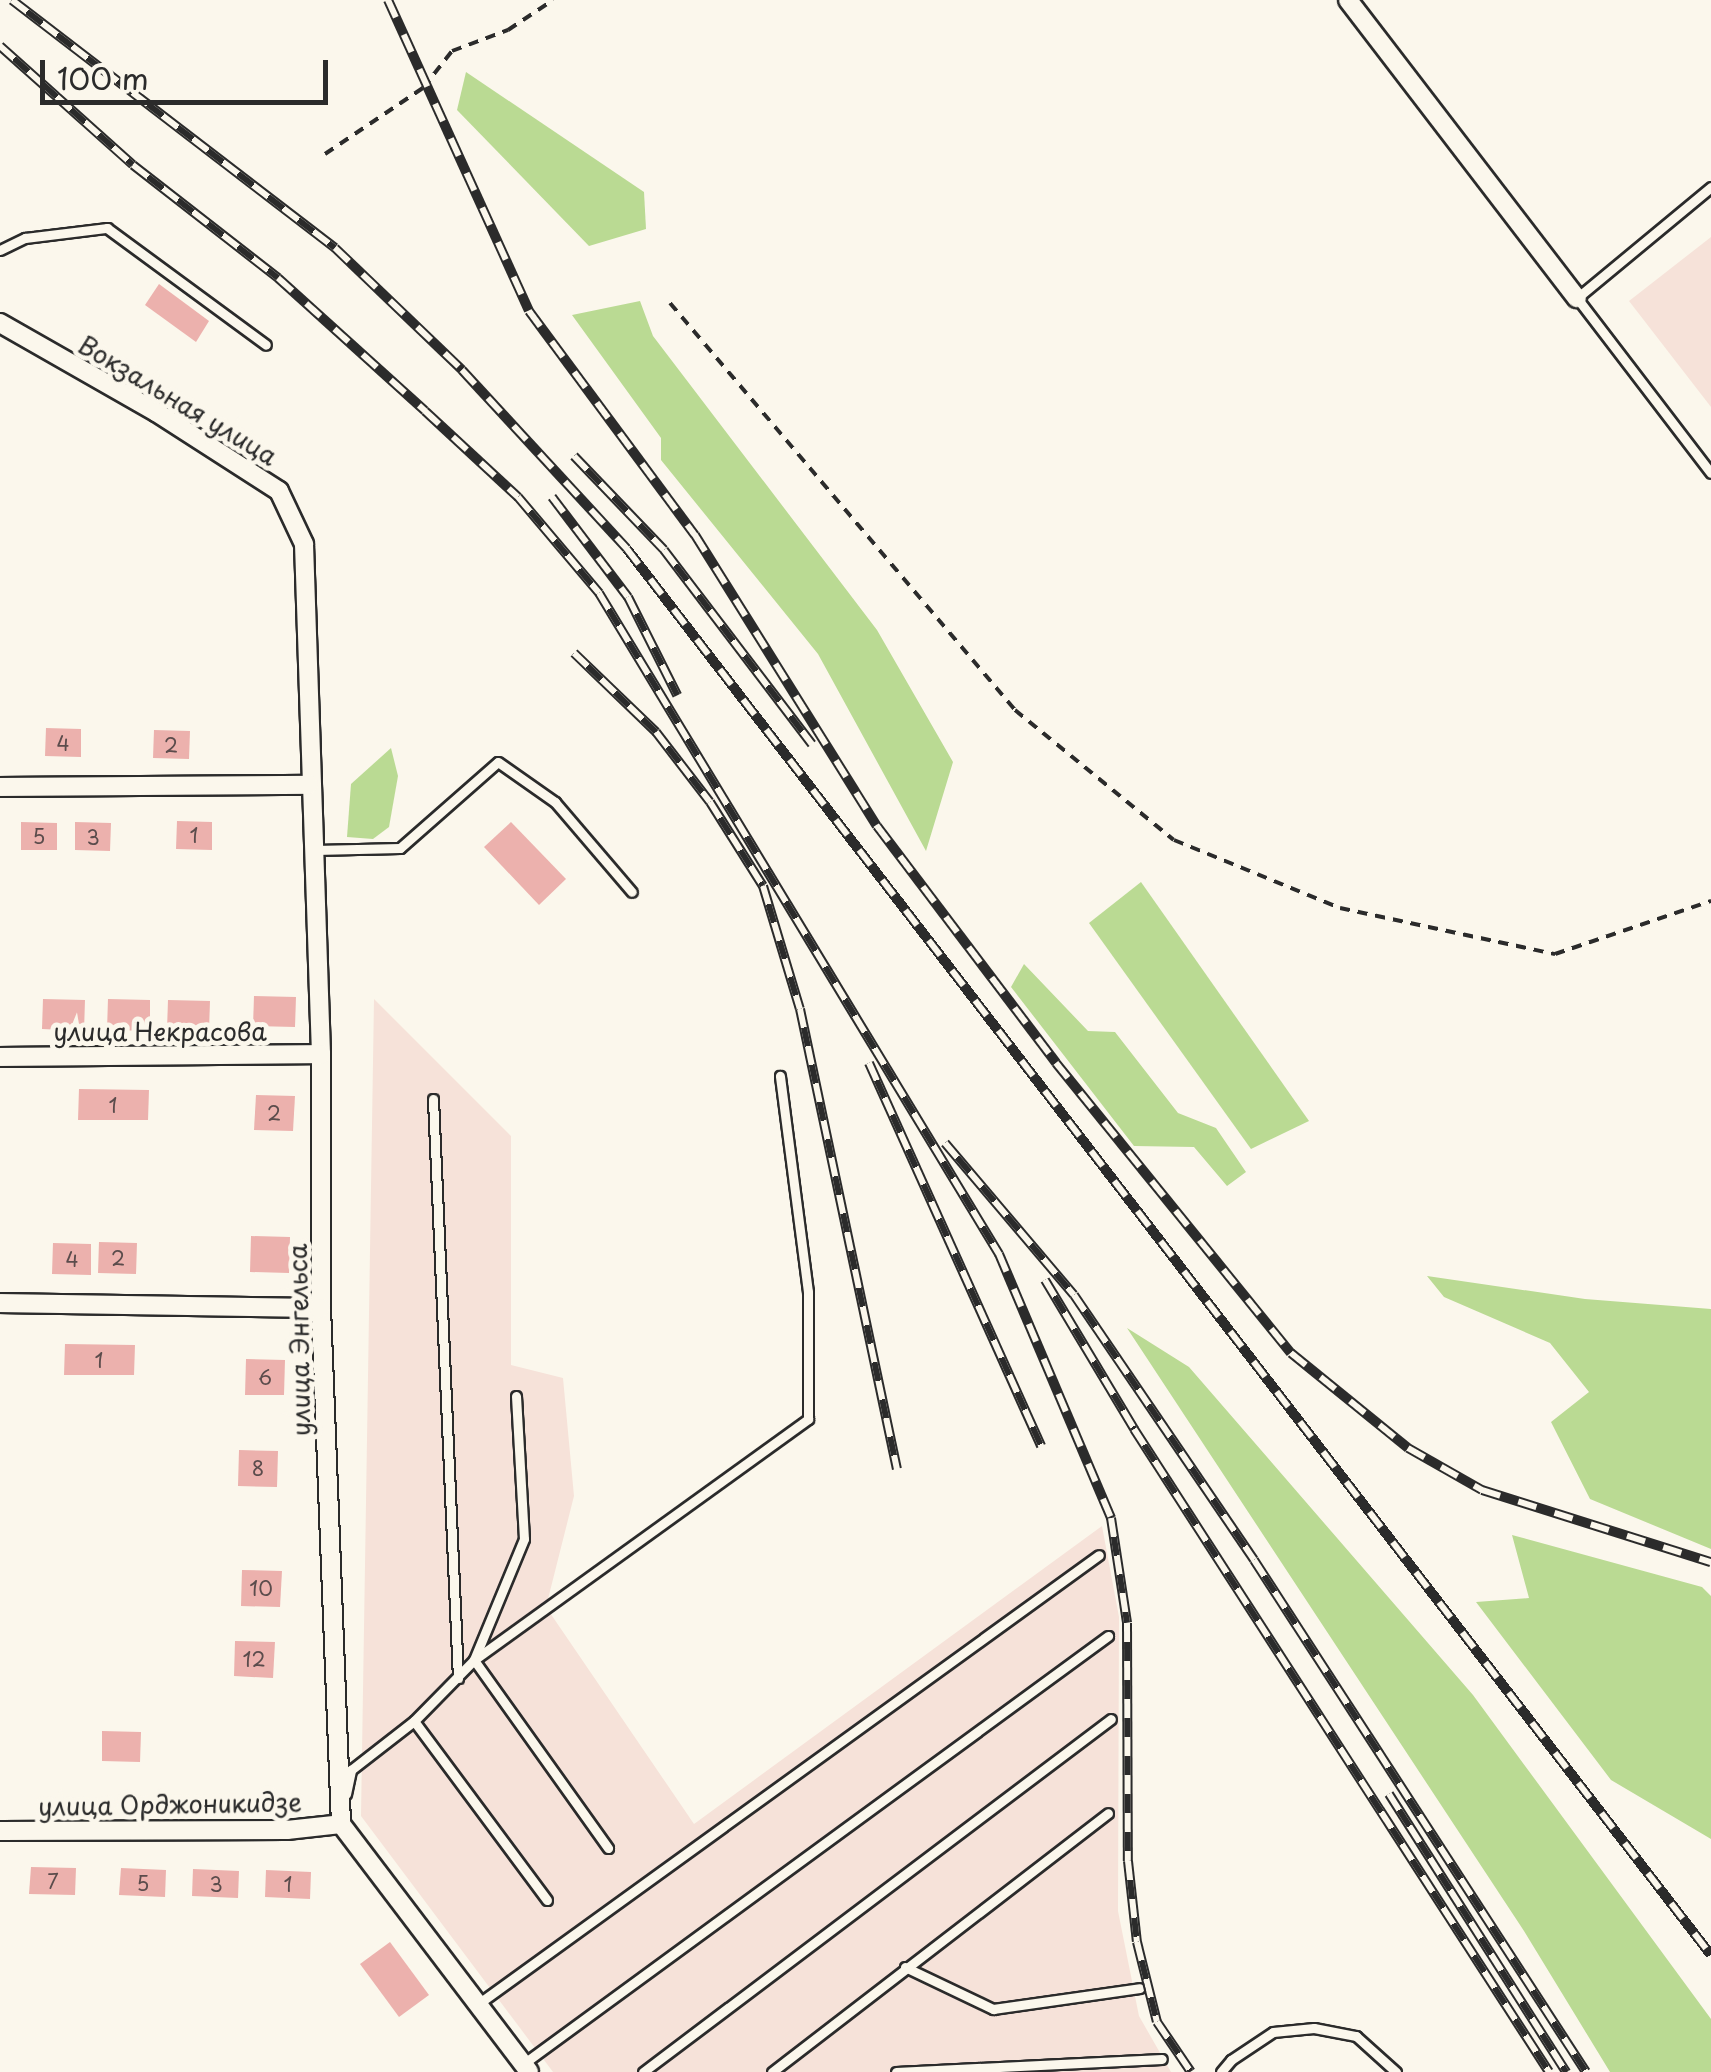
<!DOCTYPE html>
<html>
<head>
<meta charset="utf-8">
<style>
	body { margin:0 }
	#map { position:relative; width:1711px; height:2072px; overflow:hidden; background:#fbf7ec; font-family:"Playpen Sans",sans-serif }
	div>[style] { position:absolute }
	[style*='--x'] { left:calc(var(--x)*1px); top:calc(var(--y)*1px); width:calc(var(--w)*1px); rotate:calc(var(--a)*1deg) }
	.built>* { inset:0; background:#f6e2d9 }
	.green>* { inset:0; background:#bada93 }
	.building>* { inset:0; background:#ecb1ad }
	.path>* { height:4px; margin-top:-2px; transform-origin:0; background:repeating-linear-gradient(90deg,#2b2b2b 0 10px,transparent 0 18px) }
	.roads { filter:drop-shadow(2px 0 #2b2b2b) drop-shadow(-2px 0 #2b2b2b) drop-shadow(0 2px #2b2b2b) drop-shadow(0 -2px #2b2b2b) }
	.lane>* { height:9px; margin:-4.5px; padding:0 4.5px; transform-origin:4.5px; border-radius:4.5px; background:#fbf7ec }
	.street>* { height:18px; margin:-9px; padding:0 9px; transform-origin:9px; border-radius:9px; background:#fbf7ec }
	.rail>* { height:10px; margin-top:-5px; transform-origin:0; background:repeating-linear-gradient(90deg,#fbf7ec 0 19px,#2b2b2b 0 38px); box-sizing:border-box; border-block:2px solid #2b2b2b }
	span { translate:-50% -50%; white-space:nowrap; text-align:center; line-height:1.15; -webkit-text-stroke:10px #fbf7ec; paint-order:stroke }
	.number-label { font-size:20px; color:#5b4c4c }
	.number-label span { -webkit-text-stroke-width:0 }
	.street-label { font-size:25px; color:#2b2b2b }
	.scale { position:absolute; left:40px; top:60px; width:288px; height:45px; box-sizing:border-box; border:5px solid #2b2b2b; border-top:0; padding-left:12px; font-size:30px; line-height:35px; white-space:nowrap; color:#2b2b2b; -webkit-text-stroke:8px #fbf7ec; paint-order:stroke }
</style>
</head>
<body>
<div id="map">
	<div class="built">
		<div style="clip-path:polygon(1711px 237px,1711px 407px,1629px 301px)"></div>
		<div style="clip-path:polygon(374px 999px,511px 1136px,511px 1365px,563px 1378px,574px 1496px,546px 1607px,694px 1824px,1102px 1526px,1119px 1617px,1118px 1911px,1139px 2016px,1171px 2072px,553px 2072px,361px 1816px)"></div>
	</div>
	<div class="green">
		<div style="clip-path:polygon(466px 72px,644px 192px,646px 229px,589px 246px,457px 110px)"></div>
		<div style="clip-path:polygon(640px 301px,653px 336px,877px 630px,953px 762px,926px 851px,818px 654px,661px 460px,661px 438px,572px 315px)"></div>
		<div style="clip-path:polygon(391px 748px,398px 776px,389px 827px,373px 839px,347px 837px,351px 784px)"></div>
		<div style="clip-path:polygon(1141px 882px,1309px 1121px,1251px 1149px,1089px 923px)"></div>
		<div style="clip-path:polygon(1024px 964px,1088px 1031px,1115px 1032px,1178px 1113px,1216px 1128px,1246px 1172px,1227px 1186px,1194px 1147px,1134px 1146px,1011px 987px)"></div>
		<div style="clip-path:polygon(1427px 1276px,1585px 1299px,1711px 1309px,1711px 1549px,1590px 1499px,1551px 1422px,1589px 1392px,1550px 1343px,1444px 1297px)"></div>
		<div style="clip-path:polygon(1127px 1328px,1189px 1367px,1473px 1695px,1711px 2019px,1711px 2072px,1610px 2072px,1524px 1931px)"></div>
		<div style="clip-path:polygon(1512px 1535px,1702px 1587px,1711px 1596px,1711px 1839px,1611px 1780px,1476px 1602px,1529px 1598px)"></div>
	</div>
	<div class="building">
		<div style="clip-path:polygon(159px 284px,209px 321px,196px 342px,145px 305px)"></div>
		<div style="clip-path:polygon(46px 728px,81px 729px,81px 757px,45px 756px)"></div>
		<div style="clip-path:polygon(154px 730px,190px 731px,189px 759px,153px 758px)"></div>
		<div style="clip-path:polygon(177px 821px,212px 822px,212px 850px,176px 849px)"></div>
		<div style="clip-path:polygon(21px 822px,57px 823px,57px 850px,21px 850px)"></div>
		<div style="clip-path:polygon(75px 822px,111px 823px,110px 851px,75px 850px)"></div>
		<div style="clip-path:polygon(511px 822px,566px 879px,539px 905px,484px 847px)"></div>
		<div style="clip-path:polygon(254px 996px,296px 997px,295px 1027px,253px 1026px)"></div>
		<div style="clip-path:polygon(43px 999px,85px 1000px,84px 1031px,42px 1029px)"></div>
		<div style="clip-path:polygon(108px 999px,150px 1000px,150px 1031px,107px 1030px)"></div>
		<div style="clip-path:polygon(168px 1000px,210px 1001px,209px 1031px,167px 1030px)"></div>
		<div style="clip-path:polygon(79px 1089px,149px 1090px,148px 1120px,78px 1120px)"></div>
		<div style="clip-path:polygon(256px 1095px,295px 1096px,293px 1131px,254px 1130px)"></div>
		<div style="clip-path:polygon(251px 1236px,290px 1237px,289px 1273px,250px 1272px)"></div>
		<div style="clip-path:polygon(99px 1242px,137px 1243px,136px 1274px,98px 1273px)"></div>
		<div style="clip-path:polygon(53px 1243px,91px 1244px,91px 1275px,52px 1274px)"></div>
		<div style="clip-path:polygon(65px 1344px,135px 1345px,134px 1375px,64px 1375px)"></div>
		<div style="clip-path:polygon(246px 1359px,285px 1360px,284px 1395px,245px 1395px)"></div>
		<div style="clip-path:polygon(239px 1450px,278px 1451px,277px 1487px,238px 1486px)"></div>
		<div style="clip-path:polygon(242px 1570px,282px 1571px,280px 1607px,241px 1606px)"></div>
		<div style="clip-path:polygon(235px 1641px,275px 1642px,273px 1678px,234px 1676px)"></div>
		<div style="clip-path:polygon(102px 1731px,141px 1732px,140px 1762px,102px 1761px)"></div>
		<div style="clip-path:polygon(31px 1867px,76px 1868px,75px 1895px,29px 1894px)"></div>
		<div style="clip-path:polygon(121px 1868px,166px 1870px,165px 1897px,119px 1895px)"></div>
		<div style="clip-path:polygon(193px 1869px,239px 1871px,238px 1898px,192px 1896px)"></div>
		<div style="clip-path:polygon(266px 1870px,311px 1872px,310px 1899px,265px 1897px)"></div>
		<div style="clip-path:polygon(390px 1942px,429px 1995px,399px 2017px,360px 1964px)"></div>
	</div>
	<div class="path">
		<div style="--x:325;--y:154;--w:118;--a:-34"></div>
		<div style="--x:423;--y:88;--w:47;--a:-51.9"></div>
		<div style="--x:452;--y:51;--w:60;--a:-20.6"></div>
		<div style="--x:508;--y:30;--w:54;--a:-33.7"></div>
		<div style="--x:670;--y:303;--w:534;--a:49.71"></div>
		<div style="--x:1015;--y:710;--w:205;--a:39.3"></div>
		<div style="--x:1174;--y:840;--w:179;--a:22.3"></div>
		<div style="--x:1340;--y:908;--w:220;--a:12.1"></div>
		<div style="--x:1555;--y:954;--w:165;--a:-18.8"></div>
	</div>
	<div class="roads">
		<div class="lane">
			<div style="--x:1711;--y:187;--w:174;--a:140.4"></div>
			<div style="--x:1577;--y:298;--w:220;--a:52.6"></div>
			<div style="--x:0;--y:250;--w:28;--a:-26"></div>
			<div style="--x:25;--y:238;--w:83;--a:-7"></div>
			<div style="--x:107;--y:228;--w:197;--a:36.3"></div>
			<div style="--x:315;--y:850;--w:85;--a:-1.3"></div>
			<div style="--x:400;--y:848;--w:130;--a:-41.3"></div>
			<div style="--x:498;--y:762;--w:70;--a:35.1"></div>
			<div style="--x:555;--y:802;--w:118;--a:49.5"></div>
			<div style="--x:433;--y:1099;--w:580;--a:87.53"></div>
			<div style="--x:516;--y:1396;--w:143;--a:86.8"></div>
			<div style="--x:524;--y:1539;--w:131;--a:112.5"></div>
			<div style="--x:474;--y:1660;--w:231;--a:54.5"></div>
			<div style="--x:414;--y:1721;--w:223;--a:53.4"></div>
			<div style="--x:346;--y:1794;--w:25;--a:-78"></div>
			<div style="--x:351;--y:1770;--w:80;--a:-37.9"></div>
			<div style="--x:414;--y:1721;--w:86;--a:-45.5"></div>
			<div style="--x:474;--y:1660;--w:412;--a:-35.8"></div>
			<div style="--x:808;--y:1419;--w:127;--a:-90"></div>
			<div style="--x:808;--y:1292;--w:218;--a:-97.4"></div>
			<div style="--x:905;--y:1967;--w:98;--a:25.5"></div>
			<div style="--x:993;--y:2009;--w:148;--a:-8.1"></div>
			<div style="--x:478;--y:2004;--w:766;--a:-35.87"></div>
			<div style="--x:523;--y:2064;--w:725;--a:-36.19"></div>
			<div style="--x:643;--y:2072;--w:586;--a:-37.03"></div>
			<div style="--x:772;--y:2072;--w:424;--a:-37.6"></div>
			<div style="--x:896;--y:2072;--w:266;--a:-2.8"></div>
			<div style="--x:1221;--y:2072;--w:16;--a:-50"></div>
			<div style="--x:1231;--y:2060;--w:50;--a:-33.7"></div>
			<div style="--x:1273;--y:2032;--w:41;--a:-5.6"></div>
			<div style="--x:1314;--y:2028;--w:43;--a:10.8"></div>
			<div style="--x:1356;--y:2036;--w:54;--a:42"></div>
		</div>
		<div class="street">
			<div style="--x:1348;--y:0;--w:376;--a:52.5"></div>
			<div style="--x:0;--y:323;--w:180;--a:29.7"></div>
			<div style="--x:156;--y:412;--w:146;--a:32.7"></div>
			<div style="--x:279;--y:491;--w:59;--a:64.7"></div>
			<div style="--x:304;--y:544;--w:510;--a:88.09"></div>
			<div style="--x:321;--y:1054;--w:254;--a:90"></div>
			<div style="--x:321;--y:1308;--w:516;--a:87.78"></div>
			<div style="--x:341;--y:1824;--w:311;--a:52.8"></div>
			<div style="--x:0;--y:787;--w:309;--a:-0.4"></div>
			<div style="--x:0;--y:1057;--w:321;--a:-0.5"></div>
			<div style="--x:0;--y:1303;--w:321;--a:0.9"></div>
			<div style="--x:0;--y:1831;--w:287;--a:-0.2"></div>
			<div style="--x:287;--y:1830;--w:54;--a:-6.3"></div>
		</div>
	</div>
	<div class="rail">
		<div style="--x:12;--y:0;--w:407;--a:37.5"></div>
		<div style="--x:335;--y:248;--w:176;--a:43.8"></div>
		<div style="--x:462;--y:370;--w:243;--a:47.3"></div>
		<div style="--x:627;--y:549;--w:1775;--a:52.37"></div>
		<div style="--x:388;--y:0;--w:341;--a:65.6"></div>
		<div style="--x:529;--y:311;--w:279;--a:53.5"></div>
		<div style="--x:695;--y:535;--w:343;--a:58"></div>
		<div style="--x:877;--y:826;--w:297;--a:52.9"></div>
		<div style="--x:1056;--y:1063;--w:373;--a:51"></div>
		<div style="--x:1291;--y:1353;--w:151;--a:39.1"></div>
		<div style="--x:1408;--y:1448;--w:85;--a:29.6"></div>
		<div style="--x:1482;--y:1490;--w:240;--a:17.5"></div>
		<div style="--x:0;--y:46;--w:178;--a:41.8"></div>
		<div style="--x:133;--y:165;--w:184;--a:37.9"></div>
		<div style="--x:278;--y:278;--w:198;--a:42.1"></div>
		<div style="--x:425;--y:411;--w:127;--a:42.8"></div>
		<div style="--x:518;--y:497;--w:126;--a:49.8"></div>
		<div style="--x:599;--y:593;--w:773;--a:58.82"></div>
		<div style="--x:999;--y:1254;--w:287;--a:67"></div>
		<div style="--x:1111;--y:1518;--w:106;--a:81.3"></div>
		<div style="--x:1127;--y:1623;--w:238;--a:89.8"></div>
		<div style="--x:1128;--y:1861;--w:81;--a:83.7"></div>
		<div style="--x:1137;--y:1942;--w:82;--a:76"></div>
		<div style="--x:1157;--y:2022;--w:60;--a:55.8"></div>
		<div style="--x:574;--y:456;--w:130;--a:46.2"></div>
		<div style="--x:664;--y:550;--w:244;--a:52.7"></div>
		<div style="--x:552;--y:497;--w:126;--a:52.8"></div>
		<div style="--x:628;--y:597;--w:110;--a:63.4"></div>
		<div style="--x:574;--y:653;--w:114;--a:43.9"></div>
		<div style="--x:656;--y:732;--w:88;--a:52.4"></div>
		<div style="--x:710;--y:802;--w:99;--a:57.8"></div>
		<div style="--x:763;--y:886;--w:128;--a:73.3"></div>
		<div style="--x:800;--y:1009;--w:470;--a:78.1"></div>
		<div style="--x:869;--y:1063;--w:420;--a:65.8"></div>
		<div style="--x:945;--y:1143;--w:199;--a:49.7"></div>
		<div style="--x:1074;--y:1295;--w:320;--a:55.8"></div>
		<div style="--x:1254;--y:1560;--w:610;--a:57.04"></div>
		<div style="--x:1045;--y:1280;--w:174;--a:59.1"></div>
		<div style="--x:1134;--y:1429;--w:765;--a:57.16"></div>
		<div style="--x:1389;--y:1794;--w:330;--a:57.5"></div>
	</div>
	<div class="number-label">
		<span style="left:63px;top:743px">4</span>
		<span style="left:171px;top:745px">2</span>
		<span style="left:194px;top:835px">1</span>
		<span style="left:39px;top:836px">5</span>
		<span style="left:93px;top:837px">3</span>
		<span style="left:113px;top:1105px">1</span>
		<span style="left:274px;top:1113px">2</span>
		<span style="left:118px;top:1258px">2</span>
		<span style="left:72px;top:1259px">4</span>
		<span style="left:99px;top:1360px">1</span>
		<span style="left:265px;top:1377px">6</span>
		<span style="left:258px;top:1468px">8</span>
		<span style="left:261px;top:1588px">10</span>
		<span style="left:254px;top:1659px">12</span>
		<span style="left:53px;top:1881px">7</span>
		<span style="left:143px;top:1883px">5</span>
		<span style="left:216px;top:1884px">3</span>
		<span style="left:288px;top:1884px">1</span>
	</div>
	<div class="street-label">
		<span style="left:178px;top:400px;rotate:31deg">Вокзальная улица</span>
		<span style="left:160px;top:1031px">улица Некрасова</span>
		<span style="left:299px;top:1340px;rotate:-91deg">улица Энгельса</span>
		<span style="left:170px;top:1804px;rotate:-1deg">улица Орджоникидзе</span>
	</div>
	<div class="scale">100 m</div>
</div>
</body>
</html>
